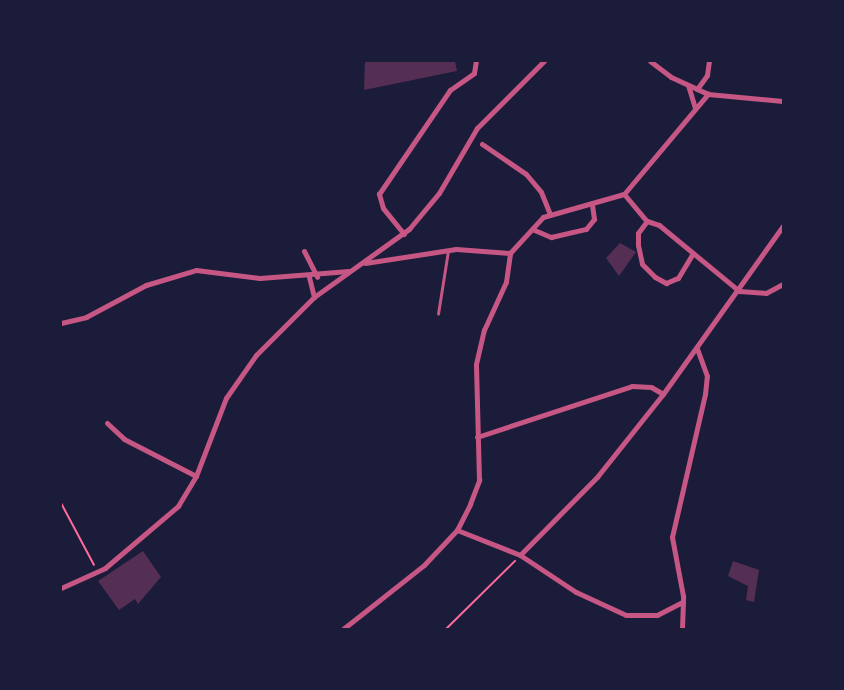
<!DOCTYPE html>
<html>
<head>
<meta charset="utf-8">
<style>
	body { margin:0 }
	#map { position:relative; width:844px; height:690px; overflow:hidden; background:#1b1b3a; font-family:"Archivo Narrow",sans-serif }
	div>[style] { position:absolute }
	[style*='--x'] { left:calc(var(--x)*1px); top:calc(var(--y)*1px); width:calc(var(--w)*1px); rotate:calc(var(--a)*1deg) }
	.building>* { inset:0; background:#542f53 }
	.path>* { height:2px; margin:-1px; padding:0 1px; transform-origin:1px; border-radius:1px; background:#ff6b9d }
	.service>* { height:2.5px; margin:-1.25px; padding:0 1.25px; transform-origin:1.25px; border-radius:1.25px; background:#c65784 }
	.minor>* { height:5px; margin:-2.5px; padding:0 2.5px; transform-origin:2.5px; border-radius:2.5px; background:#c65784 }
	span { translate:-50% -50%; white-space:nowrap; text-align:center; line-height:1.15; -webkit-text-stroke:5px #1b1b3a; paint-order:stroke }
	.frame { position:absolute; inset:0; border:62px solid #1b1b3a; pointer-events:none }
</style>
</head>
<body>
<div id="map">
	<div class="building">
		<div style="clip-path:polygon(365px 61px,455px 61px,457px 71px,364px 90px)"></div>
		<div style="clip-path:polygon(620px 243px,636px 252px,619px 276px,606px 258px)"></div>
		<div style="clip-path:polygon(143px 551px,161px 577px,138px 604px,135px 599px,119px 610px,98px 581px)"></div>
		<div style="clip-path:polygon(733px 561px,759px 570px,754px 602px,746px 600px,748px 586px,728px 576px)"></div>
	</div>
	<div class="path">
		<div style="--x:61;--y:503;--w:70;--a:62"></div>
		<div style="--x:446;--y:629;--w:97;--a:-44.6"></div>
	</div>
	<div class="service">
		<div style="--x:438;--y:314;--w:64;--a:-81"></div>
	</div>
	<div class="minor">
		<div style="--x:650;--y:61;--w:26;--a:37"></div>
		<div style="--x:671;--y:77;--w:41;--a:24.7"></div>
		<div style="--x:708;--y:94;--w:75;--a:5.3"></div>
		<div style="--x:688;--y:85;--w:24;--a:73"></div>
		<div style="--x:697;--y:89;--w:17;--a:-54"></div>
		<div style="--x:707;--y:75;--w:14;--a:-82"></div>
		<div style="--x:482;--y:144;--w:53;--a:34.3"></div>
		<div style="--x:526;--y:174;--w:23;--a:50"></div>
		<div style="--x:541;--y:192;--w:24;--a:68"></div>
		<div style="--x:624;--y:194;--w:35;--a:50"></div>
		<div style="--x:647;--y:221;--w:13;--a:18"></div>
		<div style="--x:659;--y:225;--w:104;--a:39.5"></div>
		<div style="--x:739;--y:291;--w:27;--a:4"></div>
		<div style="--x:766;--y:293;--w:19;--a:-28"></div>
		<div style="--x:647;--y:221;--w:15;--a:127"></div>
		<div style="--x:638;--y:233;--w:12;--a:90"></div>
		<div style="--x:638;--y:245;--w:19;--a:78"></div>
		<div style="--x:642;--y:264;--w:18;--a:45"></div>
		<div style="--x:655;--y:277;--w:13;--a:29"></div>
		<div style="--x:666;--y:283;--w:13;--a:-23"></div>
		<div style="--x:678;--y:278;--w:29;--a:-59"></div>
		<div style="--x:532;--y:229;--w:21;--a:23"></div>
		<div style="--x:551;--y:237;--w:36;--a:-13"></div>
		<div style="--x:586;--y:229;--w:13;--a:-51"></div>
		<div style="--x:594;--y:219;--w:14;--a:-98"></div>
		<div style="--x:404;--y:234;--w:33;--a:-129"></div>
		<div style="--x:383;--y:208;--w:15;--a:-106"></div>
		<div style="--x:379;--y:194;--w:126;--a:-55.7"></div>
		<div style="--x:450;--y:90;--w:29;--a:-35"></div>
		<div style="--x:474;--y:73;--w:12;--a:-81"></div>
		<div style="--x:304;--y:251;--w:29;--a:63"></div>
		<div style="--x:365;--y:263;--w:92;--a:-8.7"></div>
		<div style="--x:456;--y:249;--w:54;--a:4.2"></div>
		<div style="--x:309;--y:277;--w:21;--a:76"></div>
		<div style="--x:61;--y:323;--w:26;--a:-13"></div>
		<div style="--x:86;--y:317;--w:68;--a:-28.1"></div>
		<div style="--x:146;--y:285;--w:52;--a:-16.7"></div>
		<div style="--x:196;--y:270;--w:64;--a:7.1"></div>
		<div style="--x:260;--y:278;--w:89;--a:-4.5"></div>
		<div style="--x:107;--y:423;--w:23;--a:43"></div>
		<div style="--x:124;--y:439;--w:81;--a:27.2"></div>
		<div style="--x:477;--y:437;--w:163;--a:-18.2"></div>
		<div style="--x:632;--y:386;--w:19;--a:3"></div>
		<div style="--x:651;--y:387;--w:14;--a:30"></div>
		<div style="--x:457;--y:530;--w:68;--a:21.6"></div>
		<div style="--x:520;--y:555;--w:67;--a:33.5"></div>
		<div style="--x:576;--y:592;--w:55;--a:24.7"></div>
		<div style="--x:626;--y:615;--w:31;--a:0"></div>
		<div style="--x:657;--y:615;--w:29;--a:-27"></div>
		<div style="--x:520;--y:555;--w:110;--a:-45.4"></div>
		<div style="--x:597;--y:477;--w:106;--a:-51.5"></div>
		<div style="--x:663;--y:394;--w:206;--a:-54.5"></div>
		<div style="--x:61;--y:588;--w:48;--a:-24.4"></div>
		<div style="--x:105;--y:568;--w:96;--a:-40.3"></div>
		<div style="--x:178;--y:506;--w:35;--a:-59"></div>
		<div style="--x:196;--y:476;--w:84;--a:-69"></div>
		<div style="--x:226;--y:398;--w:52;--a:-55.1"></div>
		<div style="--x:256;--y:355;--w:82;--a:-45"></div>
		<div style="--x:314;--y:297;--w:117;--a:-35.6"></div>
		<div style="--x:409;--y:229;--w:47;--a:-50.2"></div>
		<div style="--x:439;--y:193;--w:75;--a:-59.7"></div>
		<div style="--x:477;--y:128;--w:95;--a:-45"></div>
		<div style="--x:343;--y:629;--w:103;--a:-38.3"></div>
		<div style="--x:424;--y:565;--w:48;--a:-46.7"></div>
		<div style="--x:457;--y:530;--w:29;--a:-63"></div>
		<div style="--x:470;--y:504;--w:26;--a:-69"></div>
		<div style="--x:479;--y:480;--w:116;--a:-91.5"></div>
		<div style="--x:476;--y:364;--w:35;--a:-77"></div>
		<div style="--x:484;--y:330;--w:53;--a:-65.4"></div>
		<div style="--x:506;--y:282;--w:29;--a:-82"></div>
		<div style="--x:510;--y:253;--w:49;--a:-47.5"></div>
		<div style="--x:543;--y:217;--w:84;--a:-15.9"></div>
		<div style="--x:624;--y:194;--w:131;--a:-50"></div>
		<div style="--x:682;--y:629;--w:33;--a:-88"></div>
		<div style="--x:683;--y:596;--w:60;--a:-100.6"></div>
		<div style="--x:672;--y:537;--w:147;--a:-77"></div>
		<div style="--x:705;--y:394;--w:18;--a:-84"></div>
		<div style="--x:707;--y:376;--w:30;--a:-110"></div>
	</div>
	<div class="frame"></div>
</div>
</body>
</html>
